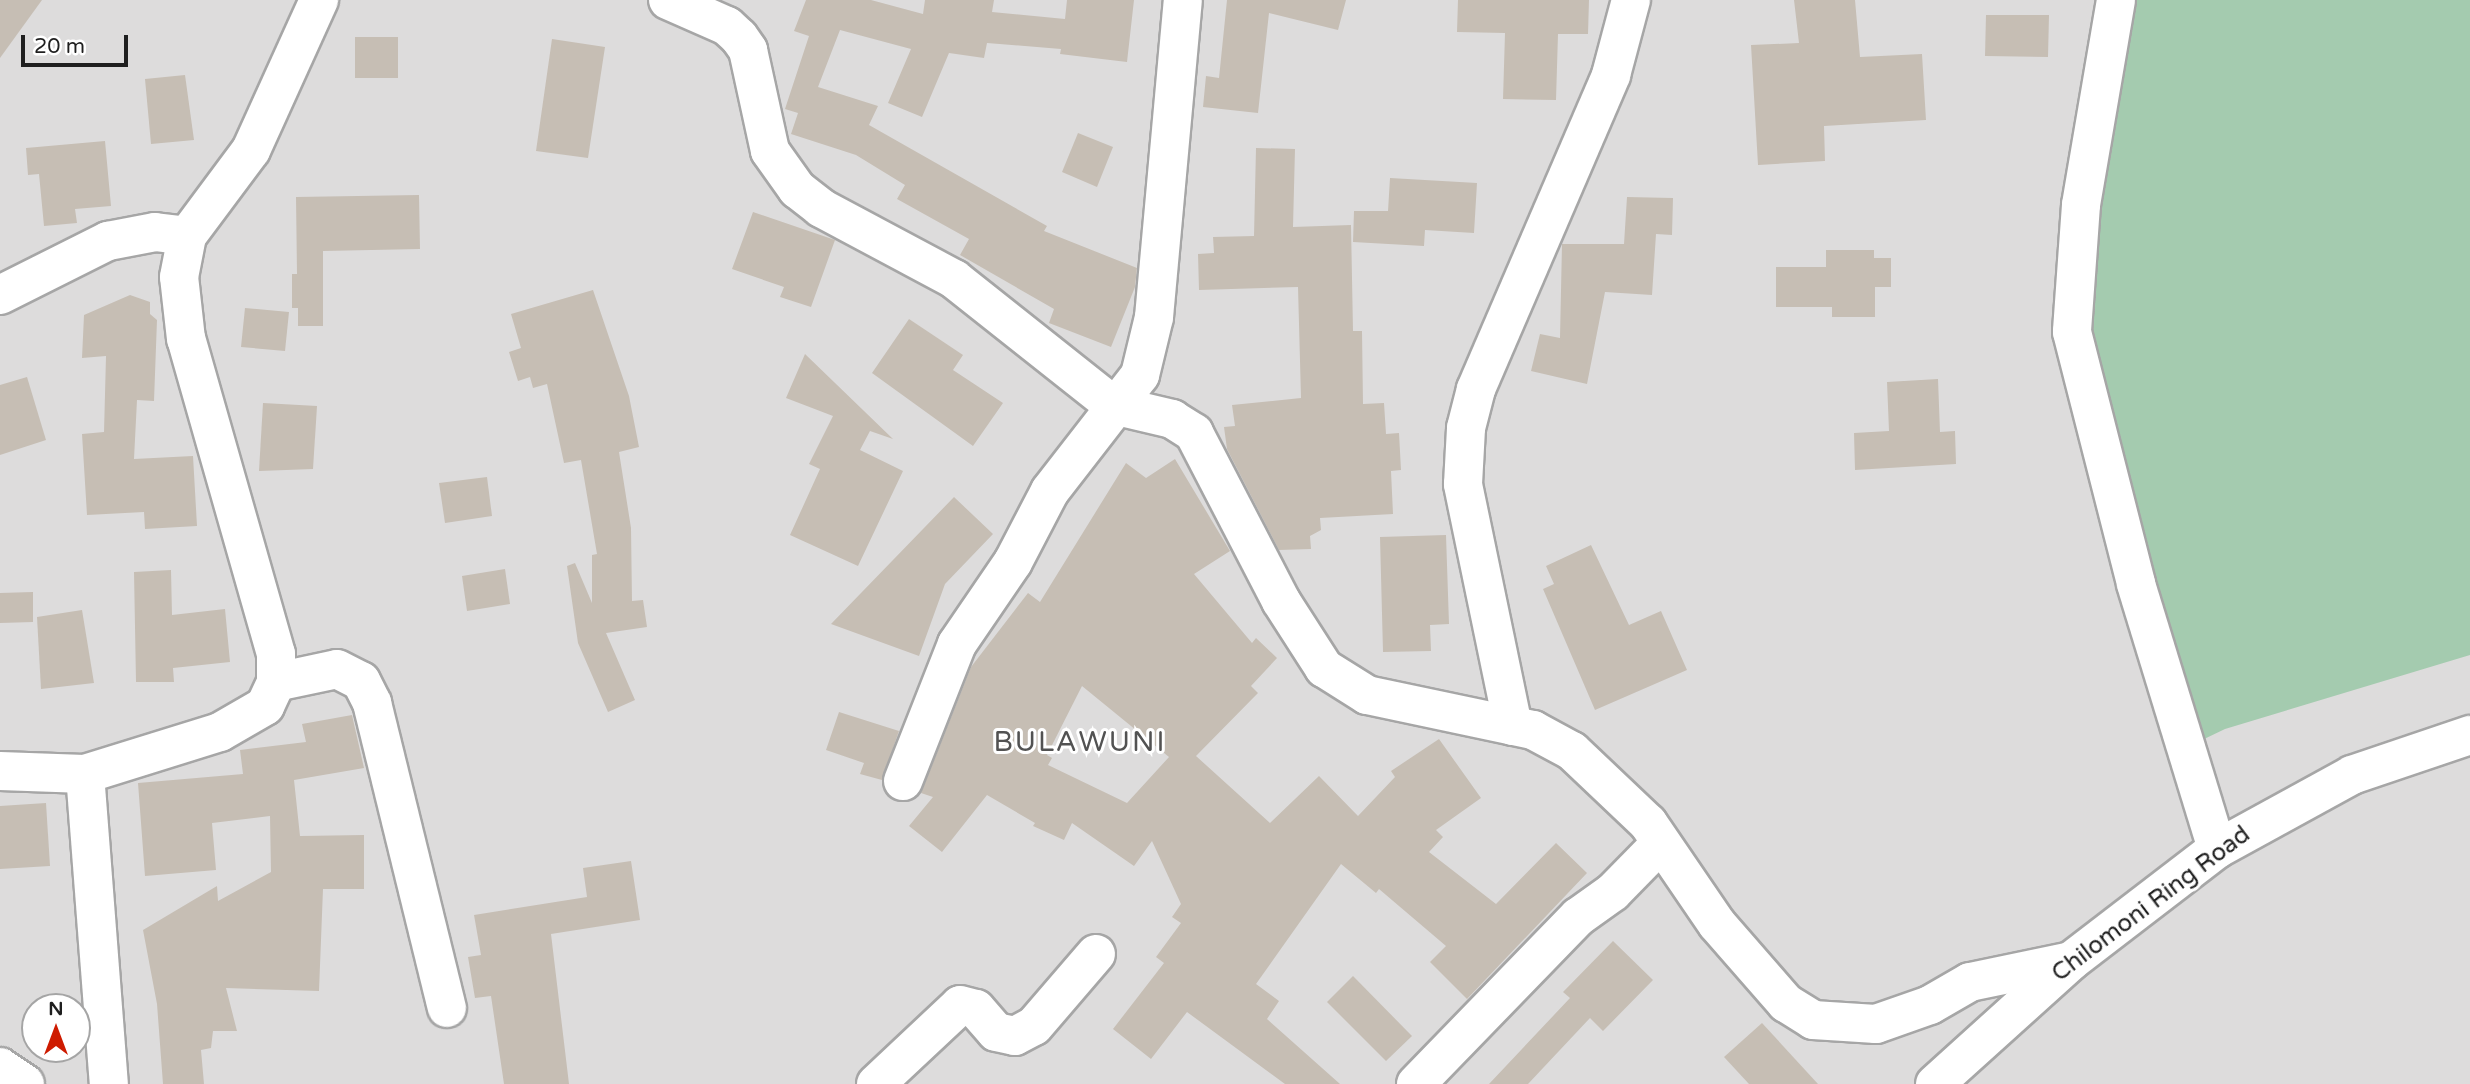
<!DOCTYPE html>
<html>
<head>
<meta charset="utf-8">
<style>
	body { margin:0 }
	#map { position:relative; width:2470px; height:1084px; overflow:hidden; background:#f1eee5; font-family:"Varela Round",sans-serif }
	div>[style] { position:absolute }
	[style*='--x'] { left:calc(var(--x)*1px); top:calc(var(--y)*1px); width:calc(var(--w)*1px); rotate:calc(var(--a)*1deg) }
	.residential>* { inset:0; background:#dddcdc }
	.cemetery>* { inset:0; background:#a4cbaf }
	.building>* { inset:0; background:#c6beb4 }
	.roads { filter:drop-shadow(2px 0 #a6a6a6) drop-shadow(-2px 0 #a6a6a6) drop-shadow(0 2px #a6a6a6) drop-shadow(0 -2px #a6a6a6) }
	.minor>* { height:38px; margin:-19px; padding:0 19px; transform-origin:19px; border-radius:19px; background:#fff }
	span { translate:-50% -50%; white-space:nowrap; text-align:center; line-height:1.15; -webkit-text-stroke:6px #fff; paint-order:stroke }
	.street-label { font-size:24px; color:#1f1f1f }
	.quarter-label { font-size:28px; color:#525252; letter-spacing:2px }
	.north { position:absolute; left:21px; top:993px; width:70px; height:70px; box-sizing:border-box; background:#fff; border:2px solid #a5a5a5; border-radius:50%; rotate:0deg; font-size:19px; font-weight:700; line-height:28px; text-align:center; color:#1f1f1f }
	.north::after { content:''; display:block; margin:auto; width:24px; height:32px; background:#ce1b00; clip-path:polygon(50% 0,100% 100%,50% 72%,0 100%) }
	.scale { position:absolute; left:21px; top:35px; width:107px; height:32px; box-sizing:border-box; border:4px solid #1f1f1f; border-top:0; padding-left:9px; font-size:21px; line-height:24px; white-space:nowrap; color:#1f1f1f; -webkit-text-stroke:5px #fff; paint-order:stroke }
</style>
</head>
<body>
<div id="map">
	<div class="residential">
		<div style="clip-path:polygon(evenodd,0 0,2470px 0,2470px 1084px,0 1084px,0 0,35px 1007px,77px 1007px,77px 1049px,35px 1049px,35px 1007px)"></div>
	</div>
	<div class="cemetery">
		<div style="clip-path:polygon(2136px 0,2470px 0,2470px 655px,2225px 729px,2200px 741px,2124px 560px,2080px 311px)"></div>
	</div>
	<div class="building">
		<div style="clip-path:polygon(0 0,42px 0,0 58px)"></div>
		<div style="clip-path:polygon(806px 0,871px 0,923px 14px,925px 0,994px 0,992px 12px,1065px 19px,1067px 0,1134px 0,1127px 62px,1060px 54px,1061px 49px,987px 43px,984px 58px,949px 53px,922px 117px,888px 103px,911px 49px,840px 30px,818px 87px,878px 106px,869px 125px,1047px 226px,1044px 231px,1137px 268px,1135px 287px,1111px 347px,1049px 323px,1054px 309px,960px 255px,969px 239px,897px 199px,905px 185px,856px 155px,791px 134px,798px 113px,785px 109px,809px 36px,794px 31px)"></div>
		<div style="clip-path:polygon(1227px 0,1346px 0,1338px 30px,1269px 13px,1258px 113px,1203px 107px,1206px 76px,1219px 78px)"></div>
		<div style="clip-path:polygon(1458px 0,1589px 0,1588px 34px,1558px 34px,1556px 100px,1503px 99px,1505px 33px,1457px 32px)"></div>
		<div style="clip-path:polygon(1794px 0,1855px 0,1860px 57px,1922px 54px,1926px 120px,1824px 126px,1825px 161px,1758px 165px,1751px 45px,1799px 43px)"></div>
		<div style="clip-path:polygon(1986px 15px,2049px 15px,2048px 57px,1985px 56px)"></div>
		<div style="clip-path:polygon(355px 37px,398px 37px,398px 78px,355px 78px)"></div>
		<div style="clip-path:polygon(552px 39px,605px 47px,588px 158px,536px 151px)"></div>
		<div style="clip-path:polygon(185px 75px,194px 140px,151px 144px,145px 79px)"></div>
		<div style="clip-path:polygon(1078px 133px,1113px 147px,1097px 187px,1062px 172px)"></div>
		<div style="clip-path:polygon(105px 141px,111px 206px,75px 209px,77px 223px,44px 226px,39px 174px,28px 175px,26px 148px)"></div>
		<div style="clip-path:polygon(1256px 148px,1295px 149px,1293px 227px,1351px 225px,1353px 331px,1362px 331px,1363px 404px,1384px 403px,1386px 434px,1399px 433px,1401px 470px,1391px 471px,1393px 514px,1320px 518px,1321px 530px,1310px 536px,1311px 549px,1279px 550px,1227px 449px,1224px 427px,1235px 426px,1232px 405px,1301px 398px,1298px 287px,1199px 290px,1198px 254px,1214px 253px,1213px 237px,1254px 236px)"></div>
		<div style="clip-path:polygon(1390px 178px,1477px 183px,1474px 233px,1425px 230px,1424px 246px,1353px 242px,1354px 211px,1388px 211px)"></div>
		<div style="clip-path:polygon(419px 195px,420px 249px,323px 251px,323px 326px,298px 326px,298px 308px,292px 308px,292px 274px,297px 274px,296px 197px)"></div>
		<div style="clip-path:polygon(1627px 197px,1673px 198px,1672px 235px,1656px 234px,1652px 295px,1605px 292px,1587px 384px,1531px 371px,1540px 334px,1560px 338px,1562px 244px,1624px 244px)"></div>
		<div style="clip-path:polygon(753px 212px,835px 240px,811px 307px,780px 297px,784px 287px,732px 269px)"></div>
		<div style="clip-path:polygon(1826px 250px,1874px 250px,1874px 258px,1891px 258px,1891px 287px,1875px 287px,1875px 317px,1832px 317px,1832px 307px,1776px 307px,1776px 267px,1826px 267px)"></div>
		<div style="clip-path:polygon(593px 290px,629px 396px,639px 447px,619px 452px,631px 528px,632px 601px,643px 600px,647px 627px,606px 633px,635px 700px,608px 712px,578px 643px,567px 566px,575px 563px,592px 603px,592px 555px,597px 554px,581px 460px,564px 463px,547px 384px,533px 388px,530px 377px,518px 381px,509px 352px,521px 348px,511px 314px)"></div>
		<div style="clip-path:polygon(130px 295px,150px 302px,150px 314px,157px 320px,154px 401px,137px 400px,134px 459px,193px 456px,197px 526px,145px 529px,144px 512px,87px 515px,82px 434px,104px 432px,106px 356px,82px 358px,84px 315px)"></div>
		<div style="clip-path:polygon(245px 308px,289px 312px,285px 351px,241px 347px)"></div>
		<div style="clip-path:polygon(909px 319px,963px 355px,953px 370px,1003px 403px,973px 446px,872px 373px)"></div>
		<div style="clip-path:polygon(805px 354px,893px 439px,870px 431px,860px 450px,903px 471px,858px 566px,790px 535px,820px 469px,809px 464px,833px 416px,786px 398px)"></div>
		<div style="clip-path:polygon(27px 377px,46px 440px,0 455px,0 385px)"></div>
		<div style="clip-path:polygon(1938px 379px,1940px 432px,1955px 431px,1956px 464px,1855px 470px,1854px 433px,1889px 431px,1887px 382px)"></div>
		<div style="clip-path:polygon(263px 403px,317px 406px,313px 469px,259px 471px)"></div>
		<div style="clip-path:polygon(evenodd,1175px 459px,1230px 551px,1194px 574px,1252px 643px,1256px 638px,1277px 658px,1251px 686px,1258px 693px,1196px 756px,1270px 823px,1319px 776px,1358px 816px,1395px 777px,1391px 771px,1439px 739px,1481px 798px,1436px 830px,1443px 837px,1429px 852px,1496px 904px,1556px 843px,1587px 873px,1467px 999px,1430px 962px,1446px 946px,1379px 889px,1376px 893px,1341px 864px,1256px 984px,1279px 1001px,1267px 1019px,1340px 1084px,1285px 1084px,1187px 1012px,1151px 1059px,1113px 1029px,1164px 963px,1156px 957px,1181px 923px,1172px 917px,1181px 904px,1152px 841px,1134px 866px,1072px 823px,1064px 840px,1033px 826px,1035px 823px,987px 795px,942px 852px,909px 826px,933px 797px,921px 793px,971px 667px,1028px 593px,1040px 602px,1126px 463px,1146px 478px,1175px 459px,1082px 686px,1169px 757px,1127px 803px,1048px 765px,1052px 758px,1047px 755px,1082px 686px)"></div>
		<div style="clip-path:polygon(487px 477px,492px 516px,445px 523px,439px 483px)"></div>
		<div style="clip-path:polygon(954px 497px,993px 534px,945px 584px,919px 656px,831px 624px)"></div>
		<div style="clip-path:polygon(1446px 535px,1449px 624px,1430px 625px,1431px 651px,1383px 652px,1380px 537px)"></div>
		<div style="clip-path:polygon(1591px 545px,1629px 625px,1661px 611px,1687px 670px,1595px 710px,1543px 589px,1554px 584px,1546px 566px)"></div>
		<div style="clip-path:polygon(505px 569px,510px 604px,467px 611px,462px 576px)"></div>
		<div style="clip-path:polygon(171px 570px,172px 615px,225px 609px,230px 662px,173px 668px,174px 682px,136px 682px,134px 572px)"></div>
		<div style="clip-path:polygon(33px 592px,33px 622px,0 623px,0 593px)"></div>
		<div style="clip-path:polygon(82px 610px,94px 683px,41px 689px,37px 617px)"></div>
		<div style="clip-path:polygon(839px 712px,899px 731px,882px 780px,860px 774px,864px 763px,826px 750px)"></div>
		<div style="clip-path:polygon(352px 715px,364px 768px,294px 780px,300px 836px,364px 835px,364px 889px,323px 889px,319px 991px,226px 988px,237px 1031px,213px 1031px,211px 1048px,201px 1050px,204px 1084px,163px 1084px,157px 1004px,143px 930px,217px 886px,218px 901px,271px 872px,270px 816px,212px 823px,216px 870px,145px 876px,138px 783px,243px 774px,240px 750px,306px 742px,302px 724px)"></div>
		<div style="clip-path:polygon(46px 803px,50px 866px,0 869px,0 806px)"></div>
		<div style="clip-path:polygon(631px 861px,640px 920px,551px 934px,569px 1084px,504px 1084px,491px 996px,475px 998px,468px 957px,481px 955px,474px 915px,587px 897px,583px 868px)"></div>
		<div style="clip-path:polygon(1613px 941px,1653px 980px,1603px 1031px,1590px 1018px,1528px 1084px,1489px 1084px,1570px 998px,1563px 992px)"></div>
		<div style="clip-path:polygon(1353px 976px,1412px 1036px,1386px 1061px,1327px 1002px)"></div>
		<div style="clip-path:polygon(1762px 1023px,1818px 1084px,1749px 1084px,1724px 1057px)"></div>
	</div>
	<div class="roads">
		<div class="minor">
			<div style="--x:668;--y:0;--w:64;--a:23.8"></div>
			<div style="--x:727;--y:26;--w:16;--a:43"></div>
			<div style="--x:739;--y:37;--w:16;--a:55"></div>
			<div style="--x:748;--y:50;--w:103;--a:77.7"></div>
			<div style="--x:770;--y:151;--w:47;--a:54.6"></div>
			<div style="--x:797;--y:189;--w:31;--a:38"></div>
			<div style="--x:821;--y:208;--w:151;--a:28.1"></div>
			<div style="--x:954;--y:279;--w:203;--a:38.4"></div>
			<div style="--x:1113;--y:405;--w:61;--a:13.3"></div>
			<div style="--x:1172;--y:419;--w:26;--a:32"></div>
			<div style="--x:1194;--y:433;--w:189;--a:62.6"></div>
			<div style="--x:1281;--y:601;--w:80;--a:57.3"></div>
			<div style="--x:1324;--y:668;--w:51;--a:32.1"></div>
			<div style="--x:1367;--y:695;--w:170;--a:11.9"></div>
			<div style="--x:1533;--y:730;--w:44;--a:28.3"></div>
			<div style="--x:1572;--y:751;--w:105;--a:43.5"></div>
			<div style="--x:1648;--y:823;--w:122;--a:55.7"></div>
			<div style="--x:1717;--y:924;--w:105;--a:48.9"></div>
			<div style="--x:1786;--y:1003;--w:32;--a:32"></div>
			<div style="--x:1813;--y:1020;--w:63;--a:3.6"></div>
			<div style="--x:1876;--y:1024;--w:57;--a:-19.4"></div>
			<div style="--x:1930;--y:1005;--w:46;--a:-29.9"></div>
			<div style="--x:1970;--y:982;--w:103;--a:-11.7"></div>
			<div style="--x:2116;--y:0;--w:208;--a:99.7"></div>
			<div style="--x:2081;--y:205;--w:127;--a:94.1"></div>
			<div style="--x:2072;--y:332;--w:260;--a:75.7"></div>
			<div style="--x:2136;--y:584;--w:277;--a:73"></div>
			<div style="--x:0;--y:295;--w:121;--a:-26.6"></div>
			<div style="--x:108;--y:241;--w:48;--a:-10.8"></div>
			<div style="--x:155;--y:232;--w:32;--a:7"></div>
			<div style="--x:276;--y:682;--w:62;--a:-12"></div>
			<div style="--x:337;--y:669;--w:27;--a:27"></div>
			<div style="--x:361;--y:681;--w:25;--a:63"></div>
			<div style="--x:372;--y:703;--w:314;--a:76.2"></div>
			<div style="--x:1513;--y:726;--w:247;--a:-101.7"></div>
			<div style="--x:1463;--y:484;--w:56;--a:-86.9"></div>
			<div style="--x:1466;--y:428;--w:40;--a:-75.6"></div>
			<div style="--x:1476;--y:389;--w:342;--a:-66.7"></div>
			<div style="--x:1611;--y:75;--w:78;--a:-75.1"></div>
			<div style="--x:0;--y:771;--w:85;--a:2"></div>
			<div style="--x:85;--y:774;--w:141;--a:-17.3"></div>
			<div style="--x:220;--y:732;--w:52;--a:-30"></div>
			<div style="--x:265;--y:706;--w:26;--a:-65"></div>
			<div style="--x:276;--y:682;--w:28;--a:-90"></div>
			<div style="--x:276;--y:654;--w:328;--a:-105.9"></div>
			<div style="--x:186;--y:339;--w:62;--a:-96.4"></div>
			<div style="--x:179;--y:277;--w:42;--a:-79"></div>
			<div style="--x:187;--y:236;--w:107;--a:-53.3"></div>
			<div style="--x:251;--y:150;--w:165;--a:-65.6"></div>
			<div style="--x:85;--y:774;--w:311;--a:85.6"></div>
			<div style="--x:903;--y:781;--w:147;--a:-68.5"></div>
			<div style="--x:957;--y:644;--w:99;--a:-55.7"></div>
			<div style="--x:1013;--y:562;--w:80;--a:-62.5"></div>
			<div style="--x:1050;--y:491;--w:147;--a:-52.2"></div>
			<div style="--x:1140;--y:375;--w:60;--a:-76.4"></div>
			<div style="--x:1154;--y:317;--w:318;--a:-84.8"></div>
			<div style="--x:0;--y:1067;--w:30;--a:34"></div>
			<div style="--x:876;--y:1084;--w:115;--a:-43.2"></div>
			<div style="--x:960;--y:1005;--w:16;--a:14"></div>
			<div style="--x:976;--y:1009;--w:30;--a:49"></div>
			<div style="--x:996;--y:1032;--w:19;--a:12"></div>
			<div style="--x:1015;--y:1036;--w:21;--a:-28"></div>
			<div style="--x:1034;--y:1026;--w:95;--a:-49.3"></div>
			<div style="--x:1416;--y:1084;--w:233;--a:-45.9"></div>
			<div style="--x:1578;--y:917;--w:43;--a:-35.5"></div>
			<div style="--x:1613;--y:892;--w:67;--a:-45.6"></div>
			<div style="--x:1935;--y:1084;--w:183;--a:-42.1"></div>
			<div style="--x:2071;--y:961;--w:184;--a:-37.5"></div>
			<div style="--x:2217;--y:849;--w:154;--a:-28.7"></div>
			<div style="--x:2352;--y:775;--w:125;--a:-18.7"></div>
		</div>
	</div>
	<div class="street-label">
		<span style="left:2151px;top:904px;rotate:-37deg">Chilomoni Ring Road</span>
	</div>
	<div class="quarter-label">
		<span style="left:1080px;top:742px">BULAWUNI</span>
	</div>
	<div class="north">N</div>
	<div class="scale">20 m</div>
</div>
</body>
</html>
